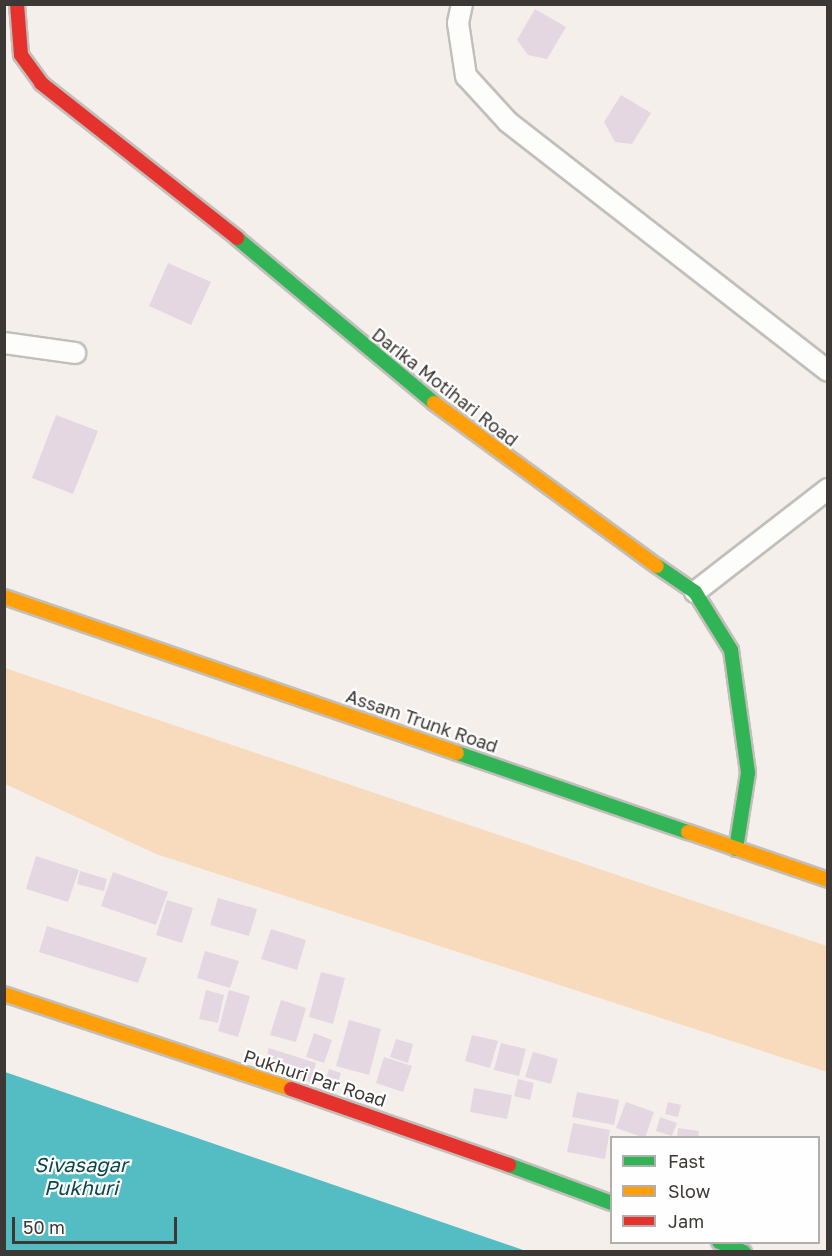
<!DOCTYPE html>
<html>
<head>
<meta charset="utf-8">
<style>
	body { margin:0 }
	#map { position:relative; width:832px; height:1256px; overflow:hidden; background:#f4efea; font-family:"Golos Text",sans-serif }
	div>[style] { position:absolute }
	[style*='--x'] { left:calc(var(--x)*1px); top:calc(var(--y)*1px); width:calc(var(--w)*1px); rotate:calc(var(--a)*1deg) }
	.green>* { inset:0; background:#f8dbbc }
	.water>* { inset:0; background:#54bdc4 }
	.building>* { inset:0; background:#e4d7e2 }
	.roads { filter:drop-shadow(2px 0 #c2bfbb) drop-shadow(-2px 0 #c2bfbb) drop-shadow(0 2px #c2bfbb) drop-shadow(0 -2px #c2bfbb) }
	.street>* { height:20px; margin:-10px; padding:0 10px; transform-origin:10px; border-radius:10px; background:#fdfdfc }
	.fast>* { height:14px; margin:-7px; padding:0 7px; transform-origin:7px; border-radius:7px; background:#30b455 }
	.slow>* { height:14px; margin:-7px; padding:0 7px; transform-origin:7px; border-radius:7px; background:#ff9f0a }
	.jam>* { height:14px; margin:-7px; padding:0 7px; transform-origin:7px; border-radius:7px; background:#e5322d }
	span { translate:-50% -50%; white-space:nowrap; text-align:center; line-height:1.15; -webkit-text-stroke:4.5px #fefefe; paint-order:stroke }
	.street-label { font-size:18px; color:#3c3835 }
	.water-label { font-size:20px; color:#0b464a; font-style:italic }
	.frame { position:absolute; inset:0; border:6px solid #3c3835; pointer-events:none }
	.legend { position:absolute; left:610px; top:1136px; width:210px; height:108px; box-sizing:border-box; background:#fefefe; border:2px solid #b0afae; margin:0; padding:8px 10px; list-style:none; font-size:18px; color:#3c3835 }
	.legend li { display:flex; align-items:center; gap:12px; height:30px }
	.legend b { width:30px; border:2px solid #b0afae }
	.scale { position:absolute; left:12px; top:1217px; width:165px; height:27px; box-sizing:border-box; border:3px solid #3c3835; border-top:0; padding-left:8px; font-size:18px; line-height:21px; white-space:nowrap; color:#3c3835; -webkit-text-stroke:4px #fefefe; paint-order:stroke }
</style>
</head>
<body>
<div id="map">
	<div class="green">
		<div style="clip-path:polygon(5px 668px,827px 946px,827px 1072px,156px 854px,5px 784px)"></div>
	</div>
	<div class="water">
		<div style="clip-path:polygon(5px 1072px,526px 1251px,5px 1251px)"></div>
	</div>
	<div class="building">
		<div style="clip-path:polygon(535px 9px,566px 27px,547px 59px,528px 55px,517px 40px)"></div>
		<div style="clip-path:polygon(621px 95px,651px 113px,632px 144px,615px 142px,604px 122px)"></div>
		<div style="clip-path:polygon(168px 263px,211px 282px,191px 325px,149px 306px)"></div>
		<div style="clip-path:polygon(56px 415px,98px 431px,73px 494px,32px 478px)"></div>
		<div style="clip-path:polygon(36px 856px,79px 870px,68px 902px,26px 889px)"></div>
		<div style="clip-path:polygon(80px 871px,107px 879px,104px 891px,77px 884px)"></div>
		<div style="clip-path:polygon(113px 872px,168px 892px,156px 925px,101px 906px)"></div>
		<div style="clip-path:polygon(218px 898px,257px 909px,249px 936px,210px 925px)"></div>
		<div style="clip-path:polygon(167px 900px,193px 908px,182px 943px,156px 935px)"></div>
		<div style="clip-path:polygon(47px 926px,147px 958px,138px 983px,39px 952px)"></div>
		<div style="clip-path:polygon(271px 929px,306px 940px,297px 970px,261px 959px)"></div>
		<div style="clip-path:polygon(205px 951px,239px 961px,230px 988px,197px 978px)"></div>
		<div style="clip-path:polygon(321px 972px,345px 978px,333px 1024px,309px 1017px)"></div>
		<div style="clip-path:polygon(206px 990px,224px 995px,218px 1023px,199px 1019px)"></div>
		<div style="clip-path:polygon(229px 990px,250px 996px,238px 1037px,218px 1031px)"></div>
		<div style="clip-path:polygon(281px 1000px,306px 1008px,296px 1042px,270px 1035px)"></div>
		<div style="clip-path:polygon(349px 1020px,381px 1029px,369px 1075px,336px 1066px)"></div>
		<div style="clip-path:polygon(314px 1033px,332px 1040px,324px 1063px,306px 1057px)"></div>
		<div style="clip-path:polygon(472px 1035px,498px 1041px,490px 1068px,465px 1061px)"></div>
		<div style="clip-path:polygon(396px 1039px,413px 1044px,408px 1063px,390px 1057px)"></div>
		<div style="clip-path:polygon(501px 1043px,526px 1049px,519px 1076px,494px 1070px)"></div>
		<div style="clip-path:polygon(269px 1048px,316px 1063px,310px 1082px,263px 1068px)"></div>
		<div style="clip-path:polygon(533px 1052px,558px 1059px,551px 1084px,525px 1077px)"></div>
		<div style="clip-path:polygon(384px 1057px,412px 1066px,403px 1092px,376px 1083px)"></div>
		<div style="clip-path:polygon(329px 1069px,341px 1073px,335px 1092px,323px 1088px)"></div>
		<div style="clip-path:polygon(518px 1079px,534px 1083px,530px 1100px,514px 1096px)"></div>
		<div style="clip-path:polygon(350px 1083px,360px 1088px,354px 1102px,343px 1097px)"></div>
		<div style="clip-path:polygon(474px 1088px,512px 1095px,507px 1119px,470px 1112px)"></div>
		<div style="clip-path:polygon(577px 1092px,619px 1100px,614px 1125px,572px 1117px)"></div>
		<div style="clip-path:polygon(626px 1102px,654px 1112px,645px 1138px,616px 1128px)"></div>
		<div style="clip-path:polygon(668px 1102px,681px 1105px,678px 1117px,665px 1114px)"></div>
		<div style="clip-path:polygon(660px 1117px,677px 1123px,672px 1136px,656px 1131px)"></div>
		<div style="clip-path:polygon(573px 1123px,610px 1130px,605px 1159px,567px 1152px)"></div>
		<div style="clip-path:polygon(678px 1128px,699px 1131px,698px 1138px,677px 1138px)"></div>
	</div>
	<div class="roads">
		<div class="street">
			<div style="--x:462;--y:4;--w:19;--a:102"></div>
			<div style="--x:458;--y:23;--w:54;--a:81.4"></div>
			<div style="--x:466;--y:76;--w:62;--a:47.6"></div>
			<div style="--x:508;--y:122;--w:405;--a:37.9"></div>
			<div style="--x:4;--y:343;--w:72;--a:8"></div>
			<div style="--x:695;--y:592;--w:168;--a:-37.8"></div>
		</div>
		<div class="fast">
			<div style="--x:237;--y:238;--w:257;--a:39.9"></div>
			<div style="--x:657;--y:566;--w:46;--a:34.4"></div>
			<div style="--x:695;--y:592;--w:68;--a:58.2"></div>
			<div style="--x:731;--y:650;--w:124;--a:82.1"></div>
			<div style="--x:748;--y:773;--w:77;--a:99"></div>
			<div style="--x:457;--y:753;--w:244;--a:18.9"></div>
			<div style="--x:509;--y:1165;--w:110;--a:20.3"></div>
			<div style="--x:719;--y:1242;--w:27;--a:22"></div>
		</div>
		<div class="slow">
			<div style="--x:434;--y:403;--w:276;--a:36.2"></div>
			<div style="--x:4;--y:597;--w:479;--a:19"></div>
			<div style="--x:688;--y:832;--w:148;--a:18.9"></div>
			<div style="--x:4;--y:994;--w:302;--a:18.3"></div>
		</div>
		<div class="jam">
			<div style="--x:17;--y:4;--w:51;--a:85.5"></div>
			<div style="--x:21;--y:55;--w:34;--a:54"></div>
			<div style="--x:41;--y:83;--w:250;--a:38.3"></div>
			<div style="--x:291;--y:1089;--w:231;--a:19.2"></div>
		</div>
	</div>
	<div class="street-label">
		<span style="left:445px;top:387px;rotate:38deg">Darika Motihari Road</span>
		<span style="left:422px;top:721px;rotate:19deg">Assam Trunk Road</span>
		<span style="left:315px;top:1078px;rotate:18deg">Pukhuri Par Road</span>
	</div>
	<div class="water-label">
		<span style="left:81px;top:1176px">Sivasagar<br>Pukhuri</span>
	</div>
	<div class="frame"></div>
	<ul class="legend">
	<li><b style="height:8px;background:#30b455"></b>Fast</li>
	<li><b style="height:8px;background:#ff9f0a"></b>Slow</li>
	<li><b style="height:8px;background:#e5322d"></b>Jam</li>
	</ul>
	<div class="scale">50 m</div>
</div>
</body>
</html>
